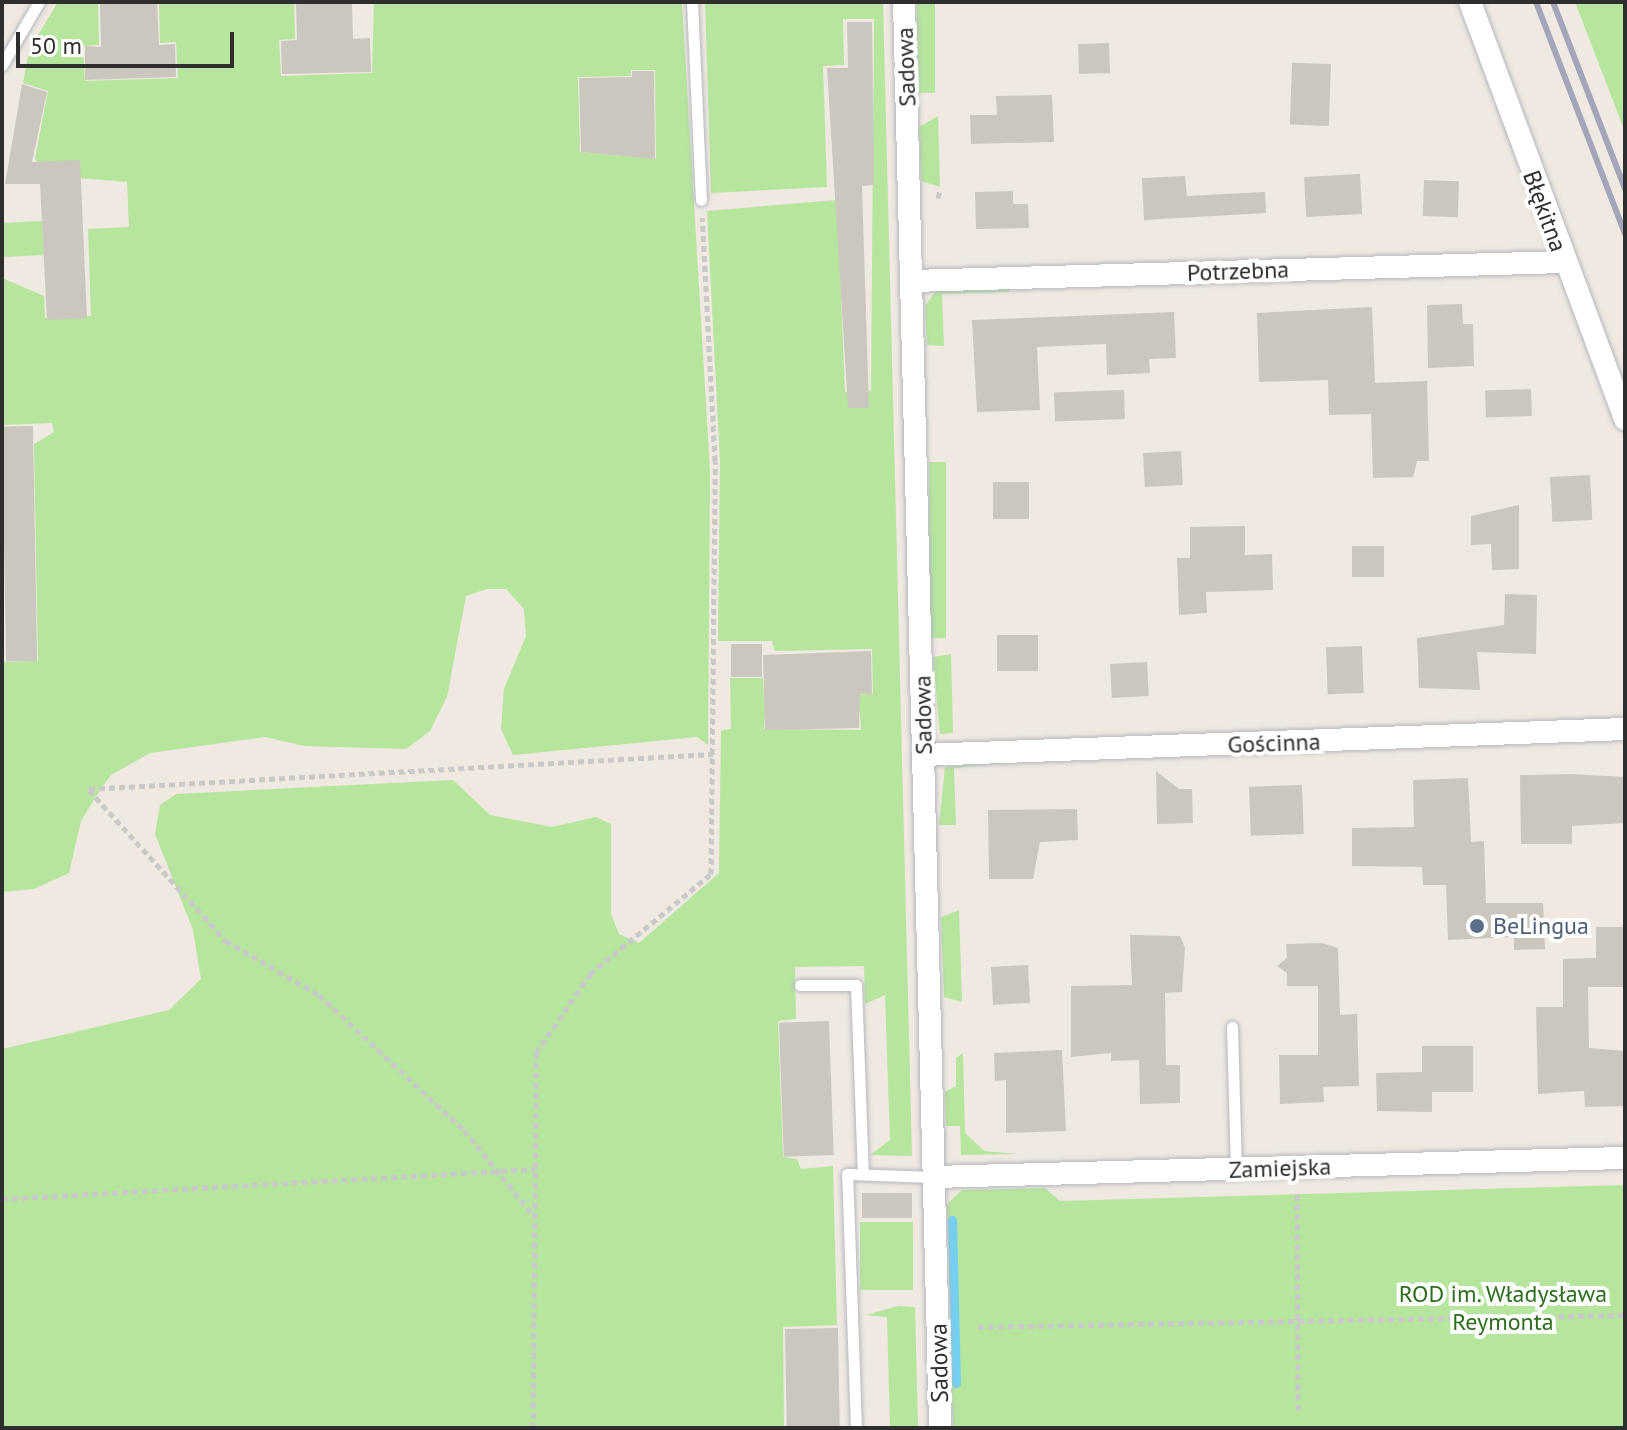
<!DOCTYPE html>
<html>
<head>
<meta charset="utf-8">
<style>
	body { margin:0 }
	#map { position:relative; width:1627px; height:1430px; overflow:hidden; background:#efe9e1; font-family:"PT Sans",sans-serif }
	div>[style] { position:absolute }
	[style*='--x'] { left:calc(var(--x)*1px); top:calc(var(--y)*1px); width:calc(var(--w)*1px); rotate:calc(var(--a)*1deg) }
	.green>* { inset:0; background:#b6e59e; transform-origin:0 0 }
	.stream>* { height:9px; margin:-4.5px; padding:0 4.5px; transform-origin:4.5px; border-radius:4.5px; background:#75cff0 }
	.building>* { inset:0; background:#cbc7bf; transform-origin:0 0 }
	.path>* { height:5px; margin-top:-2.5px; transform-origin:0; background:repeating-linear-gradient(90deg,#c9c9c9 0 6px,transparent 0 10px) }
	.roads { filter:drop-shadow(0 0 2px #b4b7c1) drop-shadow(0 0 2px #b4b7c1) }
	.lane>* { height:11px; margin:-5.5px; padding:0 5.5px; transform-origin:5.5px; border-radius:5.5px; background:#fff }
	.street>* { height:22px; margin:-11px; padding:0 11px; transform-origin:11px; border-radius:11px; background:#fff }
	.rail>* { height:6px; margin:-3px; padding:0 3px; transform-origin:3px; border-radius:3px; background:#a3a6b8 }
	.dots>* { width:22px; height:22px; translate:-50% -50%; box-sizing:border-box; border:4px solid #fff; border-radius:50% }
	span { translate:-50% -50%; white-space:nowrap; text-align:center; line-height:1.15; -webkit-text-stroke:8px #fff; paint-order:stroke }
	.street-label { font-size:24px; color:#2e2e2e }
	.service-label { font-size:24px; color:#4e5e75 }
	.left { translate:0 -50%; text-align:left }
	.park-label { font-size:24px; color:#2c6e1b }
	.frame { position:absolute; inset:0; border:4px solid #2e2e2e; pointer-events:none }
	.scale { position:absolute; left:16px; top:32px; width:218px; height:36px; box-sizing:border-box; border:4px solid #2e2e2e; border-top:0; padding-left:10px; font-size:24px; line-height:28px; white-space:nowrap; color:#2e2e2e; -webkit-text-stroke:6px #fff; paint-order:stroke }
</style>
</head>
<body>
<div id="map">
	<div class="green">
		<div style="clip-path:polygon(evenodd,58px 2px,98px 2px,99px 45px,83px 46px,85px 81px,178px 78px,176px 42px,160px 43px,159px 2px,294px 2px,295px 39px,279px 40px,281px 76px,372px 73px,374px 2px,682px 2px,710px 472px,708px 745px,697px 737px,513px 755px,501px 729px,504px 689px,526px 636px,524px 609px,506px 589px,487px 589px,466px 596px,447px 697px,430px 731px,406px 749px,304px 746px,265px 737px,150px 753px,111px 775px,100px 790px,81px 821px,69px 873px,34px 889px,2px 892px,2px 662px,38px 661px,34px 444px,54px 432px,52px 423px,2px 425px,2px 278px,44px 296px,45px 318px,91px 316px,88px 229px,129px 227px,127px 182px,43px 175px,35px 158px,48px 91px,23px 83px,29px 50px,58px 2px,631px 70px,655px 70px,656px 159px,580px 152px,578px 77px,631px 76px,631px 70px)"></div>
		<div style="clip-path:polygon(evenodd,705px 2px,883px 2px,912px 1156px,870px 1155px,890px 1140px,885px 995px,865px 1004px,864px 966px,795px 967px,796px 1019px,778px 1021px,783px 1157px,797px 1159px,801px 1169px,833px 1166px,837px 1325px,783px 1327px,784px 1428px,2px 1428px,2px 1049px,169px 1010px,201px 979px,193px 930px,155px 834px,160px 805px,176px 794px,453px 780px,490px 815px,552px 827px,596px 817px,611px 824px,611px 914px,619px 934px,639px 943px,719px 873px,721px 730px,731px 729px,730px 678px,763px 678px,764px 698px,873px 694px,872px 649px,775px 651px,772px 641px,718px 641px,720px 461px,707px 211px,837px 200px,845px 392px,871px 391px,874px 19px,843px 19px,844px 65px,823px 66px,827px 187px,711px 193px,705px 2px,860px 712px,861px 730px,764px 729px,765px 714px,860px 712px)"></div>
		<div style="left:917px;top:2px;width:18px;height:91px"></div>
		<div style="clip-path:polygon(1575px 2px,1625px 2px,1625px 132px)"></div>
		<div style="clip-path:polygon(938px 116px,940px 187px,921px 181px,919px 127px)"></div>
		<div style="left:42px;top:221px;width:34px;height:40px;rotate:87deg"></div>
		<div style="clip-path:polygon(1010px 283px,1009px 292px,942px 294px,944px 346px,927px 345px,925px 306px,937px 289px)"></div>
		<div style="left:929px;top:462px;width:17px;height:176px"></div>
		<div style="clip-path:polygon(951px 654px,953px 733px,940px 734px,933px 657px)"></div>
		<div style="clip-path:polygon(1027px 761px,954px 768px,956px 825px,939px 825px,945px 767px)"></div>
		<div style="clip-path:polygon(959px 910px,962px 1002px,944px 997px,941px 917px)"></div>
		<div style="clip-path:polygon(963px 1053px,965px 1133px,984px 1151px,1018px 1154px,961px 1155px,960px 1126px,946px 1126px,945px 1092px,956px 1086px,956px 1058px)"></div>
		<div style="clip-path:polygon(1625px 1185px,1625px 1428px,953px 1428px,947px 1204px,962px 1190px,1045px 1188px,1060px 1201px)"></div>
		<div style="left:860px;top:1222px;width:53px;height:68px"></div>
		<div style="clip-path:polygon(898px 1306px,915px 1307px,918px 1428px,890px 1428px,887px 1317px,866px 1315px)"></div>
	</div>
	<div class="stream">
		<div style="--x:952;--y:1220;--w:163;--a:88.6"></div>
	</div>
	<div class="building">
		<div style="clip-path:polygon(100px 2px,157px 2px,159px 45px,175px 44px,176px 77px,85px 80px,85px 46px,101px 47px)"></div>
		<div style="clip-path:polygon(296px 2px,352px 2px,353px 39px,370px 38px,371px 72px,282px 74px,281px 41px,297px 40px)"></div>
		<div style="clip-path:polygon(847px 22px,872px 22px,874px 185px,862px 186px,869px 408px,848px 408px,827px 68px,848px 68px)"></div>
		<div style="left:1109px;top:43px;width:30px;height:31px;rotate:88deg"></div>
		<div style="left:1331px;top:64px;width:62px;height:39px;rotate:92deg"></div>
		<div style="clip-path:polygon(632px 71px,654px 71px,655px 159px,581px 152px,579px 78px,632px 77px)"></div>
		<div style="clip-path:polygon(22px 84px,47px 92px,32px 162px,80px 160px,87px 318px,47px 320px,40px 184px,5px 184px)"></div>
		<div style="clip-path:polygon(1052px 95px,1054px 142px,971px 144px,970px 115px,997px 115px,996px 96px)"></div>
		<div style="left:1360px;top:174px;width:40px;height:56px;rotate:87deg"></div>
		<div style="clip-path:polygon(1185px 176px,1187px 196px,1265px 192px,1266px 213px,1144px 220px,1142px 178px)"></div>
		<div style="left:1424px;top:180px;width:35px;height:36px;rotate:2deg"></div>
		<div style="clip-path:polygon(1013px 191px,1013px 204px,1028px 204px,1029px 228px,976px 229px,975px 192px)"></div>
		<div style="clip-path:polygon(1462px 304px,1463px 324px,1473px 324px,1474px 366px,1428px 368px,1427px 305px)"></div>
		<div style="clip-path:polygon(1372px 307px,1375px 383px,1427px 381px,1429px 461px,1417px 461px,1413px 477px,1373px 478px,1371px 414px,1329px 415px,1328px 380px,1259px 382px,1257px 313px)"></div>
		<div style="clip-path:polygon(1174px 312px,1176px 358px,1149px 359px,1150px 373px,1107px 375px,1106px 344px,1037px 347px,1040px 410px,977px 412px,972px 320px)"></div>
		<div style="left:1531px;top:389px;width:27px;height:46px;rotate:88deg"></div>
		<div style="left:1124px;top:390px;width:29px;height:70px;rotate:88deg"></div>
		<div style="left:33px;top:426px;width:235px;height:31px;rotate:89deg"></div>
		<div style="left:1181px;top:451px;width:34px;height:38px;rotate:87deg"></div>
		<div style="left:1590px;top:475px;width:45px;height:40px;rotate:87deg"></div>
		<div style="left:993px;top:482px;width:36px;height:37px"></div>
		<div style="clip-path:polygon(1519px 505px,1519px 569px,1492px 570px,1491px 544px,1471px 545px,1471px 516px)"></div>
		<div style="clip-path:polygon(1245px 526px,1245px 555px,1272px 554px,1273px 590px,1206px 592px,1207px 613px,1179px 615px,1177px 558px,1190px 558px,1190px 527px)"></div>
		<div style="left:1352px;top:546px;width:32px;height:31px"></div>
		<div style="clip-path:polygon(1505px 594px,1537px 595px,1536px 654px,1477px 652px,1480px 690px,1419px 688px,1417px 638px,1504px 625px)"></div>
		<div style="left:997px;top:635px;width:41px;height:36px"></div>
		<div style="left:731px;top:644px;width:31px;height:33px"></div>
		<div style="left:1362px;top:646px;width:47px;height:36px;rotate:88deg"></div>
		<div style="clip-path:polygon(871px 651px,872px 694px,860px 694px,859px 728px,765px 730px,763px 655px)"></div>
		<div style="left:1147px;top:662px;width:34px;height:37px;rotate:87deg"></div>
		<div style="clip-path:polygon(1156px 771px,1179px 789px,1192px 789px,1193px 823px,1157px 824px)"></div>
		<div style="clip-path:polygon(1571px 774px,1625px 777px,1625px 823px,1572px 826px,1572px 844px,1521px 844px,1520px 775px)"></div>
		<div style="clip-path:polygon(1468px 778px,1471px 842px,1484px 841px,1486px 903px,1543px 903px,1545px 949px,1514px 950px,1514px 937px,1448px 940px,1446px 885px,1423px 885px,1422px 867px,1352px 866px,1352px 828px,1414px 827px,1413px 780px)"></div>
		<div style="left:1302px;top:785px;width:49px;height:53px;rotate:88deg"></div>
		<div style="clip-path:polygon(1077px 809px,1078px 840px,1040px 842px,1033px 879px,989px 879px,988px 810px)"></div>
		<div style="clip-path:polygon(1596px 927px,1625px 927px,1625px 987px,1588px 987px,1589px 1048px,1625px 1051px,1625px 1106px,1585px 1107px,1584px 1091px,1538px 1094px,1536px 1007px,1563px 1007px,1563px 959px,1596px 958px)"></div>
		<div style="clip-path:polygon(1130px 935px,1180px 936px,1185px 948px,1182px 992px,1165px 993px,1166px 1065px,1180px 1065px,1180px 1103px,1140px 1104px,1139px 1060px,1111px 1061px,1111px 1053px,1071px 1057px,1071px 986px,1132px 985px)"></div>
		<div style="clip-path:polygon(1322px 943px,1338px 948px,1340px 1015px,1357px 1014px,1359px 1086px,1323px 1087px,1324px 1102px,1280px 1104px,1279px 1055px,1318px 1055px,1318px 986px,1287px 986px,1287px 973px,1277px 966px,1287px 958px,1286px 944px)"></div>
		<div style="left:1028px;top:965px;width:38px;height:37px;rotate:87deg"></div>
		<div style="left:829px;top:1021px;width:134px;height:50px;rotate:88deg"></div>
		<div style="clip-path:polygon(1422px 1046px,1473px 1046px,1473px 1092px,1432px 1092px,1432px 1112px,1377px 1111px,1376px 1073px,1422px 1072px)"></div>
		<div style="clip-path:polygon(1062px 1050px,1066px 1131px,1006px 1133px,1006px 1080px,995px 1081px,994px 1053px)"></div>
		<div style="left:862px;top:1193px;width:50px;height:25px"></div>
		<div style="left:838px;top:1328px;width:100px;height:53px;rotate:89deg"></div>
	</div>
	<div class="path">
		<div style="--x:938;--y:198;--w:9;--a:-77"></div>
		<div style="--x:89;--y:789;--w:625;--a:-3.21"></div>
		<div style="--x:89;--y:790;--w:204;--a:47.8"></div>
		<div style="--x:226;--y:941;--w:108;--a:30.1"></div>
		<div style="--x:319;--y:995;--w:198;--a:43"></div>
		<div style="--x:464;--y:1130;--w:108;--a:51"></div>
		<div style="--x:1297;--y:1194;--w:217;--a:89.7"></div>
		<div style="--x:2;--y:1199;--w:534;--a:-3.22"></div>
		<div style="--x:978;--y:1327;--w:647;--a:-1.06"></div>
		<div style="--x:533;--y:1428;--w:375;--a:-89.5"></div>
		<div style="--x:536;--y:1053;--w:96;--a:-55.6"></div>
		<div style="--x:590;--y:974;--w:157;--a:-39.6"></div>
		<div style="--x:711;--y:874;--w:413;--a:-89.4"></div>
		<div style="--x:715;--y:461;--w:244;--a:-93"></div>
	</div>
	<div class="roads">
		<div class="lane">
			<div style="--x:692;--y:2;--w:198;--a:87.4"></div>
			<div style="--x:2;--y:65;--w:73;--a:-59.6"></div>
			<div style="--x:800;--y:985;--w:56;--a:0"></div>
			<div style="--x:856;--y:985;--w:187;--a:87.9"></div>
			<div style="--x:1232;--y:1027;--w:142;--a:88.4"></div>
			<div style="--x:856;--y:1428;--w:254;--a:-92"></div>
			<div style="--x:847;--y:1174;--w:87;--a:2"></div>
		</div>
		<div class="street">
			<div style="--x:904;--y:2;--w:1426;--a:88.55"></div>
			<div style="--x:1470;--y:2;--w:445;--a:69.6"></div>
			<div style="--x:912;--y:281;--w:651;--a:-1.67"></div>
			<div style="--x:923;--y:755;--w:702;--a:-2.12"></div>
			<div style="--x:934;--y:1177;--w:691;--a:-1.58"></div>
		</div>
	</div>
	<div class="rail">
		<div style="--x:1536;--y:2;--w:248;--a:69"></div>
		<div style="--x:1553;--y:2;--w:200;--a:68.9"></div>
	</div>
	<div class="dots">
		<div style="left:1477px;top:926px;background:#5c6f8a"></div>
	</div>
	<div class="street-label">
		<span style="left:906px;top:67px;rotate:-92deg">Sadowa</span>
		<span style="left:1545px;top:211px;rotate:70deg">Błękitna</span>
		<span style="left:1238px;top:271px;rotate:-2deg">Potrzebna</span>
		<span style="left:923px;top:715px;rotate:-91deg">Sadowa</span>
		<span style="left:1274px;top:743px;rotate:-2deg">Gościnna</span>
		<span style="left:1280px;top:1168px;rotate:-2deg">Zamiejska</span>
		<span style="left:939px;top:1363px;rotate:-91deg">Sadowa</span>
	</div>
	<div class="service-label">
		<span class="left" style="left:1493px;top:926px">BeLingua</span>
	</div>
	<div class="park-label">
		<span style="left:1503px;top:1308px">ROD im. Władysława<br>Reymonta</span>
	</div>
	<div class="frame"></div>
	<div class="scale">50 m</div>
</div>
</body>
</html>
